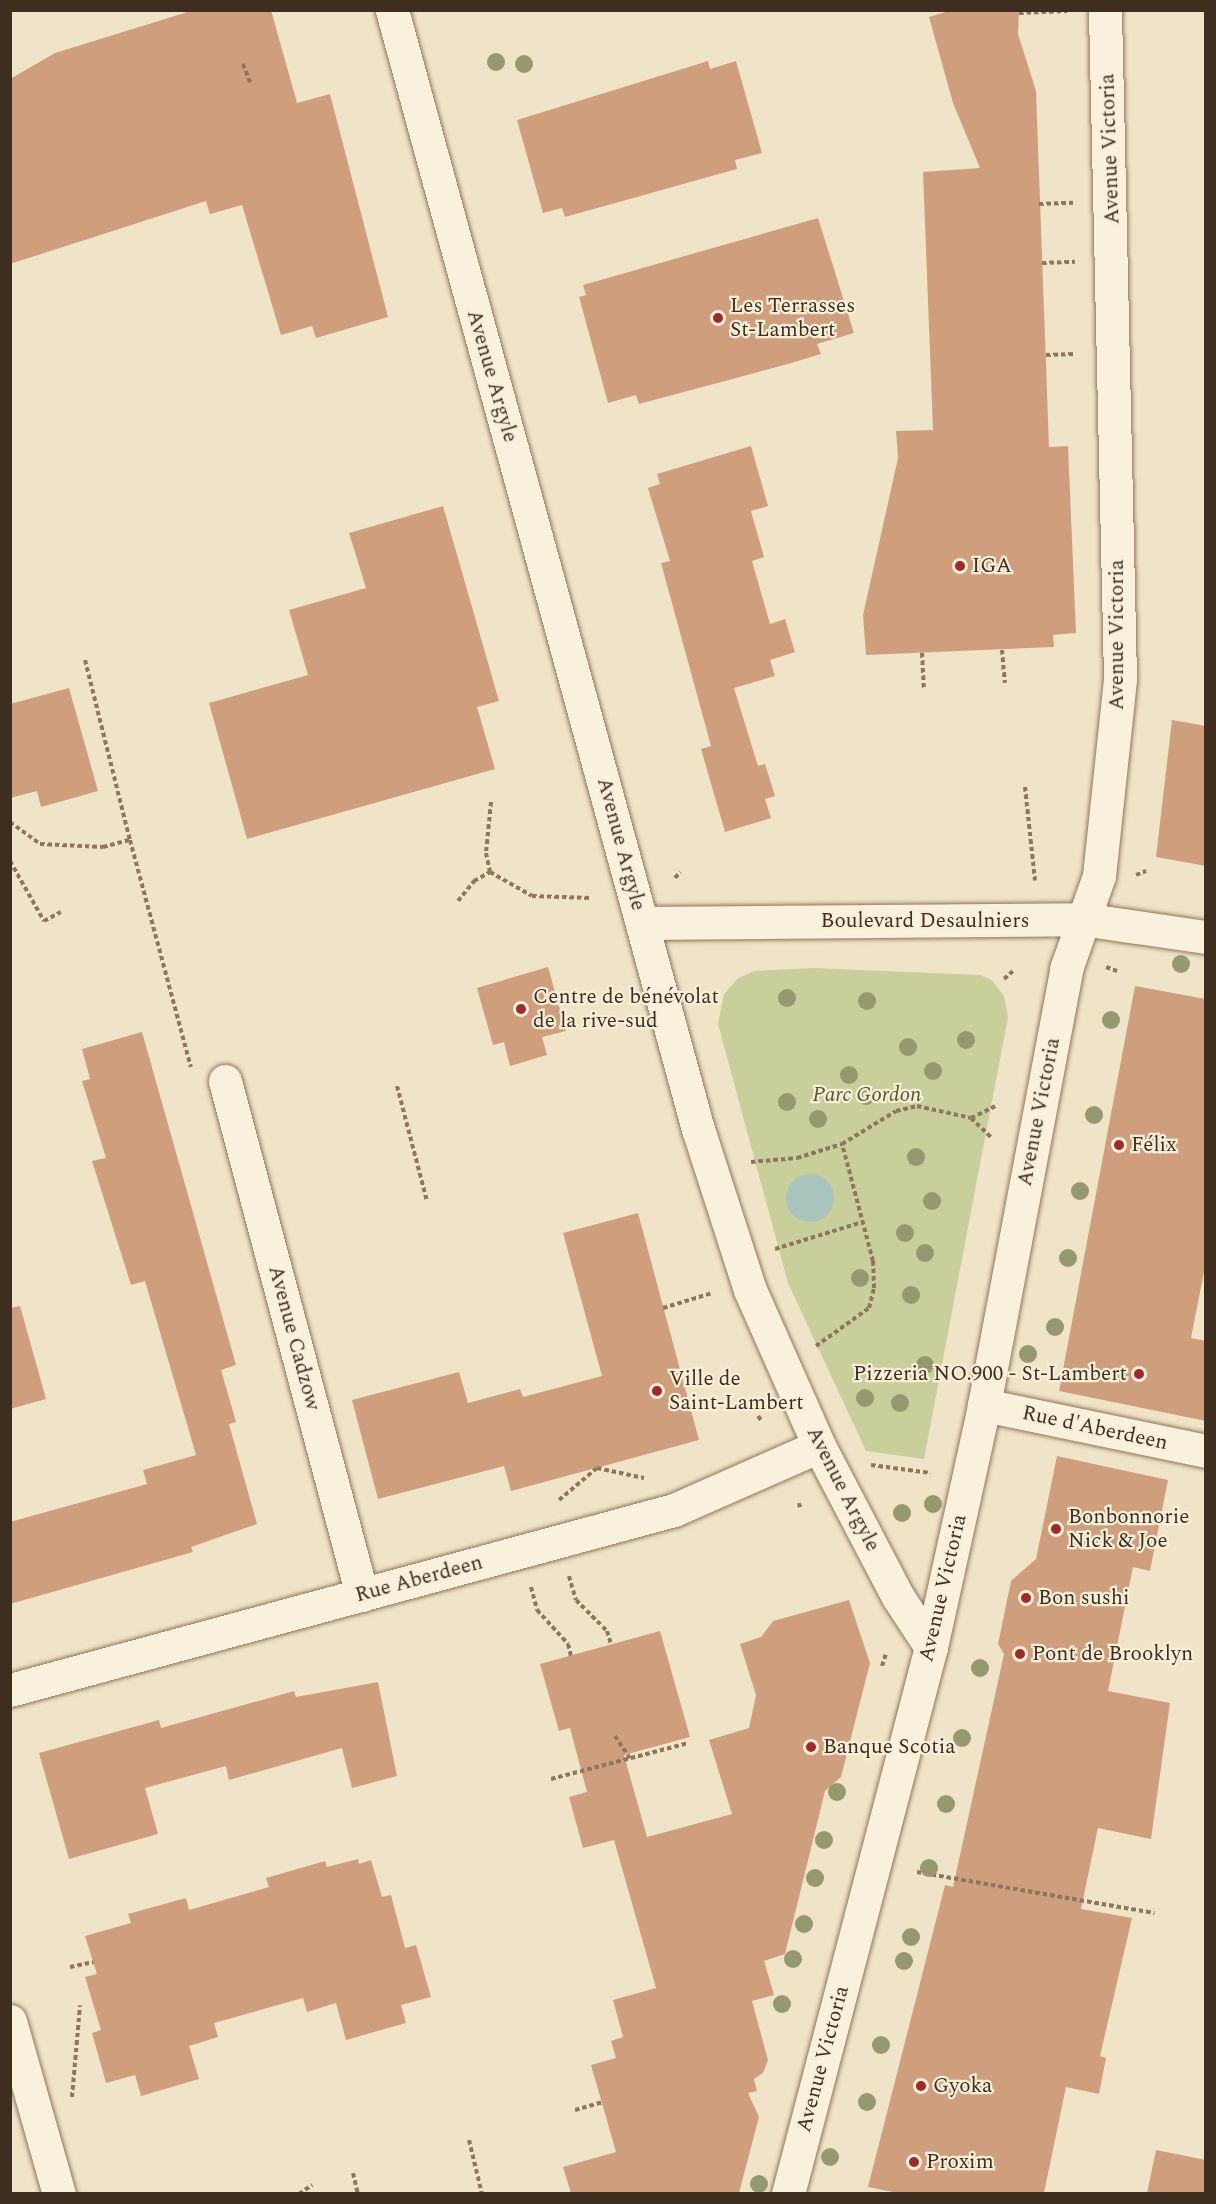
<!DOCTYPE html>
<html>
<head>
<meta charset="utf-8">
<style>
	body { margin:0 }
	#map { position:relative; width:1216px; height:2204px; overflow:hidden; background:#f0e4c8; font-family:Spectral,serif }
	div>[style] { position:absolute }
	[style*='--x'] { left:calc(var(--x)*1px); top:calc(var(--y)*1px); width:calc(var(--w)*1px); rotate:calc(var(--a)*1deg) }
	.green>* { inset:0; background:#c9cf9b }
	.water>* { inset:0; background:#a9c4bc }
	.round { border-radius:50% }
	.building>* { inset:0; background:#cf9f7d }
	.path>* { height:4px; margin-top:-2px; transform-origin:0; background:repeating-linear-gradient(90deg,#8d765c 0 4.5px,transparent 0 7.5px) }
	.roads { filter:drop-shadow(0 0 2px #8d765c) drop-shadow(0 0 2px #8d765c) }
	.minor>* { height:33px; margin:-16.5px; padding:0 16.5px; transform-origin:16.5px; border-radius:16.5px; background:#faf1dc }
	.trees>* { width:18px; height:18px; margin:-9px; border-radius:50%; background:#96986f }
	.dots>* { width:16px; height:16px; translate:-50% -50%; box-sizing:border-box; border:3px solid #f7eed8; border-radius:50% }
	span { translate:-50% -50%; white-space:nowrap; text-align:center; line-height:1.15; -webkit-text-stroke:4.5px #f7eed8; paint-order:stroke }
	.street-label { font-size:21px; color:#3d2e20 }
	.poi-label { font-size:21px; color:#3d2e20 }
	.left { translate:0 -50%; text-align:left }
	.right { translate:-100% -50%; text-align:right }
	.park-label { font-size:21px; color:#4d5a26; font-style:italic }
	.frame { position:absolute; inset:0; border:12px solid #3d2e20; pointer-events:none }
</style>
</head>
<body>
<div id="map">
	<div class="green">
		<div style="clip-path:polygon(813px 968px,980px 975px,992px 980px,1004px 996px,1008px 1017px,924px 1459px,866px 1451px,788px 1283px,718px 1024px,724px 994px,737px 979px,754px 971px)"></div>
	</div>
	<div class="water">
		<div class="round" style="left:786px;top:1174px;width:48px;height:48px"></div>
	</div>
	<div class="building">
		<div style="clip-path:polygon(194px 10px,271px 10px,297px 103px,330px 94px,388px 317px,316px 338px,312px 326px,281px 335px,242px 205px,210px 214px,206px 201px,10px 264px,10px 79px,55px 53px)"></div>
		<div style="clip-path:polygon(952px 10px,1019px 10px,1018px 34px,1036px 91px,1049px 447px,1068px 446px,1076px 633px,1053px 635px,1054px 647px,866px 655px,863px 615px,898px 458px,896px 431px,933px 430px,923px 172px,980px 168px,953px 103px,929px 17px)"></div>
		<div style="clip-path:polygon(708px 61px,710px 69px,736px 61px,762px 153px,735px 160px,737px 169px,565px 217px,562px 208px,543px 213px,517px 120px)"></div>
		<div style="clip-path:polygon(818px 218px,854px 333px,817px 344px,821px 354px,788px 364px,639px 404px,636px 395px,608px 403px,579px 297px,586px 295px,583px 285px)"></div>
		<div style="clip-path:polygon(751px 446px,768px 506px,751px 511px,764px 557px,752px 561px,770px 624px,785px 619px,795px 652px,770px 660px,775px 676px,734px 688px,758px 766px,765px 764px,775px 796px,765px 799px,771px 818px,725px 832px,701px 749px,711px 746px,661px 563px,670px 561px,648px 488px,660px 484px,657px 474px)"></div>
		<div style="clip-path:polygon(443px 506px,499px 701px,477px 707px,495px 769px,247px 839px,209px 703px,308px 675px,289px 610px,366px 588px,349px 533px)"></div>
		<div style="clip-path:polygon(69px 688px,98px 791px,41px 807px,37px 791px,10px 798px,10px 704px)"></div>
		<div style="clip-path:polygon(1172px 720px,1206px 726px,1206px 866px,1156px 857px)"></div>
		<div style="clip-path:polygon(548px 967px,566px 1031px,542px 1037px,547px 1055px,510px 1066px,504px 1042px,493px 1045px,477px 988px)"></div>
		<div style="clip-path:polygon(1135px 986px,1206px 999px,1206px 1262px,1191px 1338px,1206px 1341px,1206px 1421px,1059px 1391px)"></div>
		<div style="clip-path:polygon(142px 1032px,236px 1365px,221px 1370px,236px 1422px,229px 1424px,257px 1524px,191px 1547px,193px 1552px,10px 1604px,10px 1522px,147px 1484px,143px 1470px,196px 1455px,145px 1281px,131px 1285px,92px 1161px,106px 1158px,82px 1081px,90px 1079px,82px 1049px)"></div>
		<div style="clip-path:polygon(638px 1213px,699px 1440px,511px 1491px,504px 1466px,378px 1499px,352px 1400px,459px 1372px,468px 1403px,520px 1389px,523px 1397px,602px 1376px,563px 1233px)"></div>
		<div style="clip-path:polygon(20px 1306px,46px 1399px,10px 1409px,10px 1308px)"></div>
		<div style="clip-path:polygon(1057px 1456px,1168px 1480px,1150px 1571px,1133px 1567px,1108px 1691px,1170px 1703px,1151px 1839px,1098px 1828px,1081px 1909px,1132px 1918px,1100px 2056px,1106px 2058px,1099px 2094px,1066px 2087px,1044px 2193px,898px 2193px,868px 2187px,945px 1885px,953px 1887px,1004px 1654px,998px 1644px,1011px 1581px,1036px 1559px)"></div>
		<div style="clip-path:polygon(849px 1600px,870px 1663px,841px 1777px,825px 1791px,785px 1954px,764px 1961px,774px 1995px,752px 2001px,768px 2060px,763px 2073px,754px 2079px,757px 2091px,748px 2093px,759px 2117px,739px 2193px,571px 2193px,563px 2167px,616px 2152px,591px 2065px,616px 2058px,611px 2041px,623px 2037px,613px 2000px,656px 1988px,614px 1840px,583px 1848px,569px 1797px,587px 1792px,570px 1728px,559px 1731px,540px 1664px,660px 1631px,690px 1737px,624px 1755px,647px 1837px,732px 1814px,709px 1740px,749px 1728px,756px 1695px,740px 1644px,761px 1637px,773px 1621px)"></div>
		<div style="clip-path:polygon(378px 1682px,397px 1776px,352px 1788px,342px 1748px,229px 1780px,226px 1766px,145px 1788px,158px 1834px,69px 1859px,39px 1753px,159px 1720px,161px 1728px,294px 1691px,296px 1697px)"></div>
		<div style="clip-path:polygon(358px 1859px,359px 1864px,371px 1860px,382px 1897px,391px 1895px,405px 1948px,416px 1945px,431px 1997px,401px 2005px,406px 2023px,346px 2040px,336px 2003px,307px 2012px,303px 1998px,214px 2023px,218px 2037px,189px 2046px,199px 2079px,141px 2096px,135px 2075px,106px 2083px,92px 2033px,101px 2030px,85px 1977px,97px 1974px,85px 1936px,131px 1923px,128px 1914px,186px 1898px,189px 1910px,269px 1887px,266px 1878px,325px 1861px,327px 1867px)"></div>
		<div style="clip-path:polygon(1156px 2150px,1206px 2160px,1206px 2193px,1147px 2193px)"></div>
	</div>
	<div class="path">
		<div style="--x:1019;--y:13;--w:48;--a:-2.4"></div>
		<div style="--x:243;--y:64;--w:22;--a:69"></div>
		<div style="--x:1039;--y:204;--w:34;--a:-2"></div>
		<div style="--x:1042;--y:263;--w:33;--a:-2"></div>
		<div style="--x:1046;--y:355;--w:29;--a:-2"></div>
		<div style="--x:1002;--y:650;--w:33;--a:85"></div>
		<div style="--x:922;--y:653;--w:35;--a:87"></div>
		<div style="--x:85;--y:660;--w:186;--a:76"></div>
		<div style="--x:1025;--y:787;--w:94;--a:83.9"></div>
		<div style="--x:491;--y:802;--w:51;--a:95.6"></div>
		<div style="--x:486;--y:853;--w:19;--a:78"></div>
		<div style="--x:490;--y:872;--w:48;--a:29.7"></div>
		<div style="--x:532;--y:896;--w:59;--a:1.9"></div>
		<div style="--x:10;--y:822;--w:37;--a:36"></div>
		<div style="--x:40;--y:844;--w:63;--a:2.7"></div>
		<div style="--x:103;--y:847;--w:28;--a:-15"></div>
		<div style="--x:130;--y:840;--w:235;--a:75"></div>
		<div style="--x:10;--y:861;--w:69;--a:60.5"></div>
		<div style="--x:44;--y:921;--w:19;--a:-28"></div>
		<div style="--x:1136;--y:875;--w:11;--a:-22"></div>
		<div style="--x:675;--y:878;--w:8;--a:-50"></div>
		<div style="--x:458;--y:901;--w:26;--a:-51"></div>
		<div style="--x:474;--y:881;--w:18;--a:-29"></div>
		<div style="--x:1106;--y:967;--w:12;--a:20"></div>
		<div style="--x:1004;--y:979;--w:12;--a:-42"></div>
		<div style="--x:709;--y:998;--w:6;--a:31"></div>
		<div style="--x:397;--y:1086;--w:119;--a:75.4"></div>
		<div style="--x:971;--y:1118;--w:29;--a:44"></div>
		<div style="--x:751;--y:1162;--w:46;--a:-5"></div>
		<div style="--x:797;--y:1158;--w:47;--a:-17.3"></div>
		<div style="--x:842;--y:1144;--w:63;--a:-31.4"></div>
		<div style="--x:896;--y:1111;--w:22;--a:-13"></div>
		<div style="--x:917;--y:1106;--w:55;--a:12.5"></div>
		<div style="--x:971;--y:1118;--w:30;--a:-26"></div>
		<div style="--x:775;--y:1249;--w:92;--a:-17.1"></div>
		<div style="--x:663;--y:1308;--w:51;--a:-17"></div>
		<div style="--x:816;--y:1346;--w:65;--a:-35.6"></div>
		<div style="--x:869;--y:1308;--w:21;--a:-76"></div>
		<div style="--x:874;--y:1288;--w:27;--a:-92"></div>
		<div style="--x:873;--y:1261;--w:121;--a:-104.8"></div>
		<div style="--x:758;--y:1416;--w:5;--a:53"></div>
		<div style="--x:871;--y:1465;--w:60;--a:7.7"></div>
		<div style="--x:559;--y:1500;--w:50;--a:-40.1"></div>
		<div style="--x:597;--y:1468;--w:48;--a:12"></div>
		<div style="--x:799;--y:1503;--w:5;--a:79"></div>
		<div style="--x:569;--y:1576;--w:25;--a:74"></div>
		<div style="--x:576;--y:1600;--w:44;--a:45"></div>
		<div style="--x:607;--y:1631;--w:14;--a:73"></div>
		<div style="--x:531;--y:1587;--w:24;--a:75"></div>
		<div style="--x:537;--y:1610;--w:46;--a:47.6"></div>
		<div style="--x:568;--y:1644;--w:12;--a:76"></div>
		<div style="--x:882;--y:1666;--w:13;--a:-72"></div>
		<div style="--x:615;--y:1736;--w:27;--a:56"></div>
		<div style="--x:551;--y:1779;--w:142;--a:-14.7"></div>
		<div style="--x:917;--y:1872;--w:241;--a:9.8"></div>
		<div style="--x:70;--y:1967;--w:24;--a:-12"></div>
		<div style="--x:72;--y:2097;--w:92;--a:-85"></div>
		<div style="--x:575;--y:2110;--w:29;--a:-16"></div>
		<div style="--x:469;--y:2140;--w:56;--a:76.5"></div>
		<div style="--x:353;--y:2173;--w:22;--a:77"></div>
		<div style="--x:745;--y:2193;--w:1;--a:90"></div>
		<div style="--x:299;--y:2194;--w:16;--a:-35"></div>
	</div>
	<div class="roads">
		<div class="minor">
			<div style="--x:392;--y:10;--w:1160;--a:74.71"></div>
			<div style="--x:698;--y:1129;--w:169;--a:72.1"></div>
			<div style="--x:750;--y:1290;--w:171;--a:66.1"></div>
			<div style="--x:819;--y:1446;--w:170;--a:62.4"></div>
			<div style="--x:898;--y:1597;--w:60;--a:56.6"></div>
			<div style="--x:642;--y:923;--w:440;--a:-0.5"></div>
			<div style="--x:1082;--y:919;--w:125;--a:8.3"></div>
			<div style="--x:225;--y:1081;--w:532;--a:75.08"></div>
			<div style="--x:984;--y:1405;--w:227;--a:11.7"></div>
			<div style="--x:10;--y:1690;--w:688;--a:-15.17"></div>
			<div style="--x:674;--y:1510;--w:158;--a:-23.8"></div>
			<div style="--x:10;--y:2021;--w:180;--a:74.2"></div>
			<div style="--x:788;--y:2194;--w:565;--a:-75.35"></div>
			<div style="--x:931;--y:1647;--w:248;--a:-77.6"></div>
			<div style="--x:984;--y:1405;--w:444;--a:-79.3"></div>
			<div style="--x:1066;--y:969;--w:99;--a:-70.5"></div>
			<div style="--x:1099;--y:876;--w:199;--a:-83.9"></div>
			<div style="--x:1120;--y:678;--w:668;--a:-91.29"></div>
		</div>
	</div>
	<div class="trees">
		<div style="left:496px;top:62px"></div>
		<div style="left:524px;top:64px"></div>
		<div style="left:1181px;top:964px"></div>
		<div style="left:787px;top:998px"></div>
		<div style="left:867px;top:1001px"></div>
		<div style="left:1111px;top:1020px"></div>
		<div style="left:966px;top:1040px"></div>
		<div style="left:908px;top:1047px"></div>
		<div style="left:933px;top:1071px"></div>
		<div style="left:849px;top:1075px"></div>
		<div style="left:866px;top:1096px"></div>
		<div style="left:787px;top:1102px"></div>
		<div style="left:1094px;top:1115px"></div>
		<div style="left:818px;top:1119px"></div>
		<div style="left:916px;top:1157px"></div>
		<div style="left:1080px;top:1191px"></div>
		<div style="left:932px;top:1201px"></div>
		<div style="left:905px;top:1233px"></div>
		<div style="left:925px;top:1253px"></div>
		<div style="left:1068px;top:1258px"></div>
		<div style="left:860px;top:1278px"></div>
		<div style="left:911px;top:1295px"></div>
		<div style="left:1055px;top:1327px"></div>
		<div style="left:1028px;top:1354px"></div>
		<div style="left:925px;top:1365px"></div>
		<div style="left:865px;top:1398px"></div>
		<div style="left:900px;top:1403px"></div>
		<div style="left:933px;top:1504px"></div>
		<div style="left:902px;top:1513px"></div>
		<div style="left:980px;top:1668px"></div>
		<div style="left:962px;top:1738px"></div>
		<div style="left:837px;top:1792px"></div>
		<div style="left:946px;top:1804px"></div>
		<div style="left:824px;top:1840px"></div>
		<div style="left:929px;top:1868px"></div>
		<div style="left:815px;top:1878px"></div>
		<div style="left:804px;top:1924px"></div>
		<div style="left:911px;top:1937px"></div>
		<div style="left:793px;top:1959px"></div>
		<div style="left:904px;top:1961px"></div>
		<div style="left:782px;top:2004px"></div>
		<div style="left:881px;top:2045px"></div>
		<div style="left:867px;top:2102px"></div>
		<div style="left:830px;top:2157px"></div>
		<div style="left:759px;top:2184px"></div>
	</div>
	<div class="dots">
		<div style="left:718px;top:318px;background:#9e2a2b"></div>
		<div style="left:960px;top:566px;background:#9e2a2b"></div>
		<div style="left:521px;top:1009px;background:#9e2a2b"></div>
		<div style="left:1119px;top:1145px;background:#9e2a2b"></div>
		<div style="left:1139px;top:1374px;background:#9e2a2b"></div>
		<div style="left:657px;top:1391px;background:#9e2a2b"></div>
		<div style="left:1056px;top:1529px;background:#9e2a2b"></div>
		<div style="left:1026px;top:1598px;background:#9e2a2b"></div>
		<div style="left:1020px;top:1654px;background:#9e2a2b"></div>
		<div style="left:811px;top:1747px;background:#9e2a2b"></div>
		<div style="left:921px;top:2086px;background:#9e2a2b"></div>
		<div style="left:914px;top:2162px;background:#9e2a2b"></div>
	</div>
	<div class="street-label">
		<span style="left:1110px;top:149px;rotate:-92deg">Avenue Victoria</span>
		<span style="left:492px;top:376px;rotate:74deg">Avenue Argyle</span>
		<span style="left:1117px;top:635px;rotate:-90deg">Avenue Victoria</span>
		<span style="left:621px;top:844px;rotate:75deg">Avenue Argyle</span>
		<span style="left:925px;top:921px">Boulevard Desaulniers</span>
		<span style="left:1039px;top:1112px;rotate:-79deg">Avenue Victoria</span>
		<span style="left:294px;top:1338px;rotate:75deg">Avenue Cadzow</span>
		<span style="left:1095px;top:1428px;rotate:12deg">Rue d'Aberdeen</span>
		<span style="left:843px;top:1489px;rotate:63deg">Avenue Argyle</span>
		<span style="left:419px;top:1579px;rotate:-15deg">Rue Aberdeen</span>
		<span style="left:943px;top:1588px;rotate:-77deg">Avenue Victoria</span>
		<span style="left:823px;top:2059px;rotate:-75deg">Avenue Victoria</span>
	</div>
	<div class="poi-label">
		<span class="left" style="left:730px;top:318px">Les Terrasses<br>St-Lambert</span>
		<span class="left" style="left:972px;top:566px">IGA</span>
		<span class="left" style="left:533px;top:1009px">Centre de bénévolat<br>de la rive-sud</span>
		<span class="left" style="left:1131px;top:1145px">Félix</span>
		<span class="right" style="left:1127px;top:1374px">Pizzeria NO.900 - St-Lambert</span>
		<span class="left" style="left:669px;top:1391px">Ville de<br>Saint-Lambert</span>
		<span class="left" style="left:1068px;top:1529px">Bonbonnorie<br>Nick &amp; Joe</span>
		<span class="left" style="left:1038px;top:1598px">Bon sushi</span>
		<span class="left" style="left:1032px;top:1654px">Pont de Brooklyn</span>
		<span class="left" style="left:823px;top:1747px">Banque Scotia</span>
		<span class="left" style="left:933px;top:2086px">Gyoka</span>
		<span class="left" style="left:926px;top:2162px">Proxim</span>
	</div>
	<div class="park-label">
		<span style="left:867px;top:1095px">Parc Gordon</span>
	</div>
	<div class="frame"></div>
</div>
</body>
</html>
